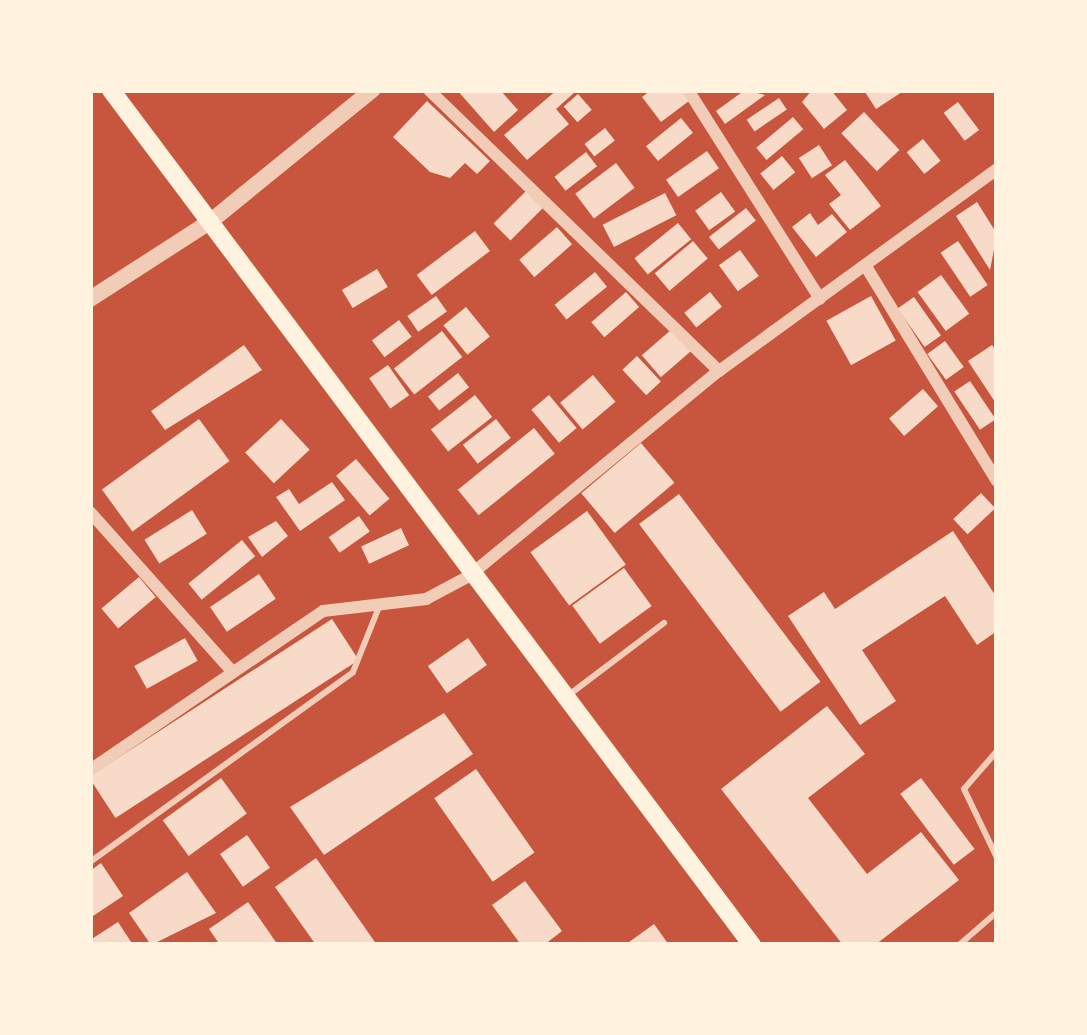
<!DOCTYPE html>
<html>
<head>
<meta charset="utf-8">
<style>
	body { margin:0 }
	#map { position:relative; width:1087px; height:1035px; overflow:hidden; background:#c8553d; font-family:"Asap Condensed",sans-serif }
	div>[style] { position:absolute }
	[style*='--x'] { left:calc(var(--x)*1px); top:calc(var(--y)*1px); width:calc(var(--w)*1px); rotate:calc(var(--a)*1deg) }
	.building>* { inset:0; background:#f7dbc8; transform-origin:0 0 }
	.service>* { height:6px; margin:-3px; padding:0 3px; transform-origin:3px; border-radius:3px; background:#f1ccb7 }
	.minor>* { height:12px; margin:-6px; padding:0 6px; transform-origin:6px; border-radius:6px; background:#f1ccb7 }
	.tertiary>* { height:16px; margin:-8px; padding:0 8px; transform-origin:8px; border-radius:8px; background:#f1ccb7 }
	.secondary>* { height:18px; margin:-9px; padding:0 9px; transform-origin:9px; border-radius:9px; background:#fff3e0 }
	span { translate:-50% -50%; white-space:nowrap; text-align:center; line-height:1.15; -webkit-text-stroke:9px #fff3e0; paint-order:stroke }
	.frame { position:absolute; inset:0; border:93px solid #fff3e0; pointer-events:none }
</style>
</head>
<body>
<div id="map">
	<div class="building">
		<div style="clip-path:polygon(457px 90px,500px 90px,518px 110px,494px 132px)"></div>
		<div style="clip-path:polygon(557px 90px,575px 92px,556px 109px,569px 124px,527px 160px,504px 135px)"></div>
		<div style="clip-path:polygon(651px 90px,682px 90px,689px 101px,661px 122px,642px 97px)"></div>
		<div style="clip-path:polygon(745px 90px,765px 95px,725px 124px,716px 111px)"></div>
		<div style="clip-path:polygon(812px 90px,831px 90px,847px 110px,824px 129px,802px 102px)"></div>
		<div style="clip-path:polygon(905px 90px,876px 109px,865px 92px,868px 90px)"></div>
		<div style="left:578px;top:94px;width:21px;height:19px;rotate:49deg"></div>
		<div style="left:779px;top:98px;width:14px;height:39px;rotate:56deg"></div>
		<div style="clip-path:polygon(427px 101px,490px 161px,477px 174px,465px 163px,450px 178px,430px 172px,393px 137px)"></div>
		<div style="left:958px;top:102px;width:35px;height:18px;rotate:53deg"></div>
		<div style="left:864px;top:112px;width:52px;height:31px;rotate:47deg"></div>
		<div style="left:793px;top:117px;width:16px;height:48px;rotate:50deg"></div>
		<div style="left:681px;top:118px;width:19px;height:45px;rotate:51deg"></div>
		<div style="left:605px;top:128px;width:16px;height:26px;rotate:52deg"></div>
		<div style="left:923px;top:139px;width:28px;height:21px;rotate:51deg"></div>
		<div style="left:819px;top:145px;width:24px;height:24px;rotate:57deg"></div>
		<div style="left:707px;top:151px;width:21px;height:50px;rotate:55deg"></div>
		<div style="left:586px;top:152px;width:18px;height:40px;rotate:52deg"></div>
		<div style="left:782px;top:156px;width:21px;height:28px;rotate:51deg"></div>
		<div style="clip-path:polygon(845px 160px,881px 206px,850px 230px,829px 204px,841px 195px,825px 175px)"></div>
		<div style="left:616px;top:163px;width:31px;height:51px;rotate:53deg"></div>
		<div style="left:526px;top:191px;width:24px;height:46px;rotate:45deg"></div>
		<div style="left:721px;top:192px;width:24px;height:32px;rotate:54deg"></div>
		<div style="left:665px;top:193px;width:25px;height:70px;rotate:63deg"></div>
		<div style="clip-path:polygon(977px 202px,997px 234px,990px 270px,956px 216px)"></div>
		<div style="left:746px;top:208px;width:16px;height:47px;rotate:52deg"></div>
		<div style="clip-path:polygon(810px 213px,818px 225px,832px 214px,847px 232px,816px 257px,792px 227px)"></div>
		<div style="left:678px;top:223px;width:21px;height:56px;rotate:51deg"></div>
		<div style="left:557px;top:227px;width:23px;height:50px;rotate:49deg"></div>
		<div style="left:475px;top:231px;width:25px;height:73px;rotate:53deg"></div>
		<div style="left:693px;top:241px;width:23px;height:50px;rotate:50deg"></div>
		<div style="left:958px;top:241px;width:53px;height:21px;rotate:56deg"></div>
		<div style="left:740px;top:250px;width:32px;height:26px;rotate:54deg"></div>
		<div style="left:377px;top:269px;width:21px;height:41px;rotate:59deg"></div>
		<div style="left:595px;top:272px;width:19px;height:52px;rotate:51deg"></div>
		<div style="left:941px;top:275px;width:48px;height:29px;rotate:54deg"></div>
		<div style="left:626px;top:292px;width:20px;height:46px;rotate:49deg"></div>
		<div style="left:710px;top:292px;width:19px;height:33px;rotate:51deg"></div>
		<div style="left:436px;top:296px;width:19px;height:35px;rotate:55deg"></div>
		<div style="left:871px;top:296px;width:51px;height:51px;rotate:61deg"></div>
		<div style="left:914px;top:297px;width:47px;height:20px;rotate:55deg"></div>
		<div style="left:466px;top:307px;width:38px;height:29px;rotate:51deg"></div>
		<div style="left:399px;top:320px;width:21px;height:34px;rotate:53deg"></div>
		<div style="left:672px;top:329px;width:29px;height:40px;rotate:49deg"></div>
		<div style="left:442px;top:331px;width:33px;height:61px;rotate:52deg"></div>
		<div style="left:945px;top:341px;width:32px;height:22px;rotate:54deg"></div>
		<div style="clip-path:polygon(244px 345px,262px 370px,165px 430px,151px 411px)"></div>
		<div style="clip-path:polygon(992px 345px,997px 352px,997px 405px,968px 361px)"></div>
		<div style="left:637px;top:356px;width:35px;height:20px;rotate:47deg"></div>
		<div style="left:388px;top:365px;width:37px;height:23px;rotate:55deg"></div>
		<div style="left:458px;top:373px;width:18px;height:38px;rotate:52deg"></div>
		<div style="left:593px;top:375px;width:35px;height:43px;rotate:50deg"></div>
		<div style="left:970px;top:381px;width:46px;height:19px;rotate:56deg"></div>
		<div style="left:923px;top:389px;width:23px;height:45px;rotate:49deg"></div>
		<div style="left:475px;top:395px;width:28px;height:56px;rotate:52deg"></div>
		<div style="left:549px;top:395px;width:43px;height:23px;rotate:50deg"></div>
		<div style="left:199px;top:419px;width:52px;height:120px;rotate:54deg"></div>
		<div style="left:281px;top:419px;width:42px;height:49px;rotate:47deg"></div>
		<div style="left:496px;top:419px;width:24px;height:42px;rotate:52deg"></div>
		<div style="left:534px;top:428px;width:33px;height:98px;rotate:51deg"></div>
		<div style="left:641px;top:443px;width:52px;height:78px;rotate:50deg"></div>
		<div style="left:356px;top:459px;width:52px;height:26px;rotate:50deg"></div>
		<div style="clip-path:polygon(332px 482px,345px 500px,300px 531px,276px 497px,289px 489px,299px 504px)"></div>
		<div style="left:981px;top:493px;width:21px;height:38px;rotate:47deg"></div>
		<div style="left:679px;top:494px;width:235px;height:50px;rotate:53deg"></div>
		<div style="left:192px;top:510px;width:28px;height:56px;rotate:58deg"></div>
		<div style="left:587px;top:511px;width:66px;height:70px;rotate:54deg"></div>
		<div style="left:359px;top:516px;width:19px;height:37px;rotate:55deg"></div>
		<div style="clip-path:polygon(276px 521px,288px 536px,262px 557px,248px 537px)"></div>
		<div style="left:401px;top:528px;width:19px;height:44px;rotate:65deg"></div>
		<div style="clip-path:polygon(953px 531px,997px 598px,997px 631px,977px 645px,945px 596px,862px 650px,896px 701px,860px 725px,788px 616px,824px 592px,835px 609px)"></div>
		<div style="left:242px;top:540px;width:21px;height:69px;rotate:51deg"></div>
		<div style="left:624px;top:568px;width:47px;height:64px;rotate:54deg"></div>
		<div style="left:259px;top:574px;width:30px;height:59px;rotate:56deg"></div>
		<div style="left:139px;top:577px;width:26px;height:49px;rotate:50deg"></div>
		<div style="left:332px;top:619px;width:49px;height:290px;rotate:57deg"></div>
		<div style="left:185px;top:638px;width:26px;height:58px;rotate:61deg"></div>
		<div style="left:468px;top:638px;width:33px;height:49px;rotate:55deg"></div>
		<div style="clip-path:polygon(827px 706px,865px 754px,808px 798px,867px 874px,921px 832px,959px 880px,875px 945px,843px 945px,721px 789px)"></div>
		<div style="clip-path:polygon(444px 713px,473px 754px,324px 855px,290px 807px)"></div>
		<div style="left:476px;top:769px;width:102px;height:51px;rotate:55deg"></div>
		<div style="left:221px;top:778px;width:44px;height:72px;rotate:54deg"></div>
		<div style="left:921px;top:778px;width:89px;height:26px;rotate:53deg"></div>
		<div style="left:247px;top:835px;width:40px;height:33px;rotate:55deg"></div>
		<div style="clip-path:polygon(316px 858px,377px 945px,316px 945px,275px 887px)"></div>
		<div style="clip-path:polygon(101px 863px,123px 896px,90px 918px,90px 871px)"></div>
		<div style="clip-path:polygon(187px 872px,216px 913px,151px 945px,129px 913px)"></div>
		<div style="clip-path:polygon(525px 881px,562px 931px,544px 945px,521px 945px,492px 905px)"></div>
		<div style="clip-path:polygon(248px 902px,278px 945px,220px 945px,209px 929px)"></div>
		<div style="clip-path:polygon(118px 922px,133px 945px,90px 945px,90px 940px)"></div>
		<div style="clip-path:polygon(654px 924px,669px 945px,625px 945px)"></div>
	</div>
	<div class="service">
		<div style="--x:570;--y:694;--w:118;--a:-37.1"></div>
		<div style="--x:997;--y:751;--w:50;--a:131"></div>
		<div style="--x:964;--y:789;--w:76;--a:64.4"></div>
		<div style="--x:90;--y:862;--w:324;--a:-35.8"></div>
		<div style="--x:353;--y:672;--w:70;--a:-68.2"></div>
		<div style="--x:959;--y:945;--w:50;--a:-41"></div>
	</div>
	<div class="minor">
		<div style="--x:429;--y:90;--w:404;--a:44.1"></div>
		<div style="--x:688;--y:90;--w:247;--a:57.7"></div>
		<div style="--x:865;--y:265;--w:253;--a:58.6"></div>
		<div style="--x:90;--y:512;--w:210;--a:48.3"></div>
		<div style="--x:90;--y:770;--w:282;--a:-34.3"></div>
		<div style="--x:323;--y:611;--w:104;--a:-6.6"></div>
		<div style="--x:426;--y:599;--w:49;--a:-28.1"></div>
		<div style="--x:469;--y:576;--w:323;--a:-39.4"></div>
		<div style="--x:719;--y:371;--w:344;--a:-36"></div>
	</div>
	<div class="tertiary">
		<div style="--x:90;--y:299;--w:144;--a:-32.8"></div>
		<div style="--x:211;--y:221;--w:208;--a:-39.1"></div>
	</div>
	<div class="secondary">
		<div style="--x:111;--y:90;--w:1069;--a:53.14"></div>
	</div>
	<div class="frame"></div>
</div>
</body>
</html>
